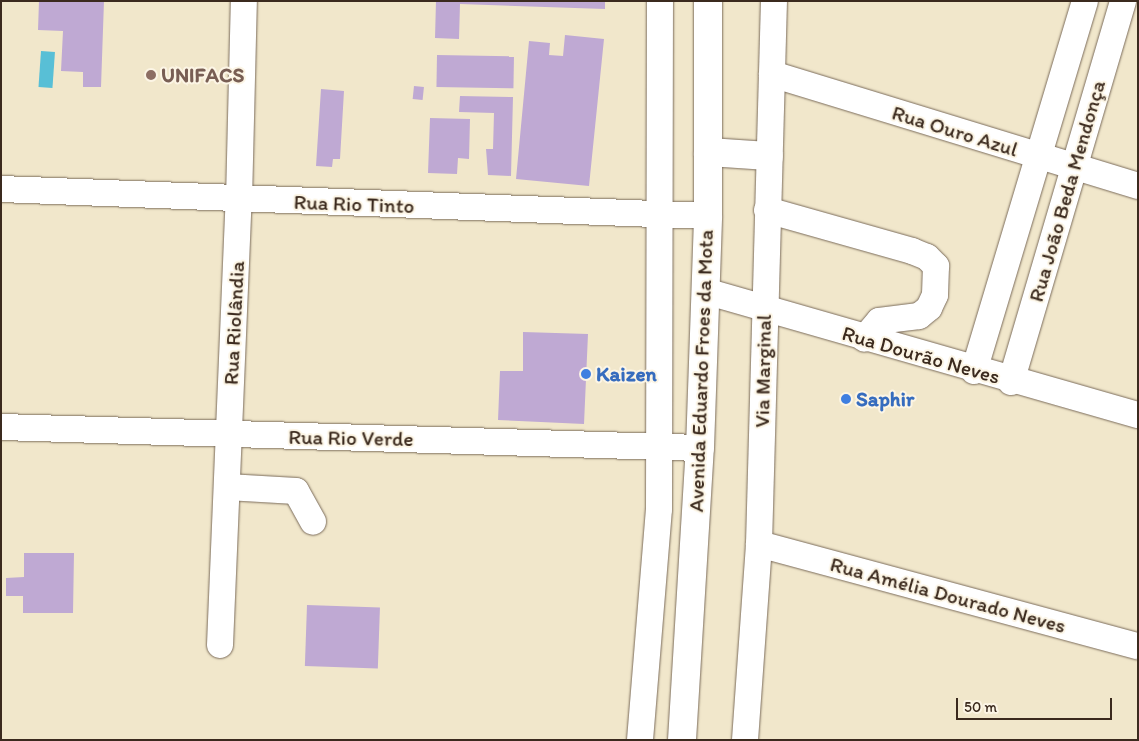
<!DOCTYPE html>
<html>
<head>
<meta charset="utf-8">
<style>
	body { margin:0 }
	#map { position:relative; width:1139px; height:741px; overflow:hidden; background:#f1e7cb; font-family:Itim,sans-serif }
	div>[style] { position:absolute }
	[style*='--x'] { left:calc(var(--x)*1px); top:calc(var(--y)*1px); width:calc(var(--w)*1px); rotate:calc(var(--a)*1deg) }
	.water>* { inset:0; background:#58bfd6; transform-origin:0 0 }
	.building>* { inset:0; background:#bfa9d3; transform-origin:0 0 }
	.roads { filter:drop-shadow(0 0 1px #7b6c5b) drop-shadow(0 0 1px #7b6c5b) }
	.minor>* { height:26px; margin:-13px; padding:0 13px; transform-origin:13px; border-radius:13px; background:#fff }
	.highway>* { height:28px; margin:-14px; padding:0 14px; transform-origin:14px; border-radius:14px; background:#fff }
	.dots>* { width:14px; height:14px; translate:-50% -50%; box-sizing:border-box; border:2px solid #fcf5e5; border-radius:50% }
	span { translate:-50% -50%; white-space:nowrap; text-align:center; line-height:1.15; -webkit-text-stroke:4px #fcf5e5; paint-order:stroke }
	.education-label { font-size:21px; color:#785e54; font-weight:700 }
	.left { translate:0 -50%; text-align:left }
	.street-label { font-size:21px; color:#3b2a1e }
	.shop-label { font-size:21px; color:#366cbe; font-weight:700 }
	.frame { position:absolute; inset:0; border:2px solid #3b2a1e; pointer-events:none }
	.scale { position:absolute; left:956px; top:698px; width:156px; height:22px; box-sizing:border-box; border:2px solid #3b2a1e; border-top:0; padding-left:6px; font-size:15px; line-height:18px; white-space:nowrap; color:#3b2a1e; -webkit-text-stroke:4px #fcf5e5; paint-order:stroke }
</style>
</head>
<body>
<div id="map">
	<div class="water">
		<div style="left:41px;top:51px;width:14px;height:36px;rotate:4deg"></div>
	</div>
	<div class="building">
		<div style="clip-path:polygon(39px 1px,104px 1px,101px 87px,83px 87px,83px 72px,61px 71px,63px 31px,38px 30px)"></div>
		<div style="clip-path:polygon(436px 1px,605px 1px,605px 9px,460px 4px,459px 39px,435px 38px)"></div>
		<div style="clip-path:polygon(565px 35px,604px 39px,589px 186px,516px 179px,529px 41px,550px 43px,549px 55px,563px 56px)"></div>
		<div style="left:437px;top:55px;width:77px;height:32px;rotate:1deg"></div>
		<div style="left:414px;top:86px;width:10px;height:13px;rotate:6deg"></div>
		<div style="clip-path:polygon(321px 89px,344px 91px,340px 159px,333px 159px,332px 167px,316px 166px)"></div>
		<div style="clip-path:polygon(460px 96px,513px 97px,511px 176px,488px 175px,486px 149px,493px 149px,494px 113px,459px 112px)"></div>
		<div style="clip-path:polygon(430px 118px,470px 119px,469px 159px,458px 158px,457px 174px,428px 173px)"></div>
		<div style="clip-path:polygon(523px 332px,588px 334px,584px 424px,498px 420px,500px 371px,523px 371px)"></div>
		<div style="clip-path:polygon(24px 553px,74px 553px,73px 613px,23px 613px,23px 596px,6px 596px,6px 578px,24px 577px)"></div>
		<div style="left:307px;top:605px;width:73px;height:61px;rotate:2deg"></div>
	</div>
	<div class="roads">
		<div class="minor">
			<div style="--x:772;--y:74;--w:383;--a:17"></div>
			<div style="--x:1;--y:189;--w:708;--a:2.19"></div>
			<div style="--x:767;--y:210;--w:151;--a:15.8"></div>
			<div style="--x:912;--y:251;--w:16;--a:22"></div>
			<div style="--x:927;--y:257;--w:13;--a:45"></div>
			<div style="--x:936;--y:266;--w:29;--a:92"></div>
			<div style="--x:935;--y:295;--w:14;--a:115"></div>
			<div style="--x:929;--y:308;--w:13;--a:141"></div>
			<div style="--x:919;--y:316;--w:40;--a:172.9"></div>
			<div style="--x:879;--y:321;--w:23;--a:130"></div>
			<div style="--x:705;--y:291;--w:450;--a:16"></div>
			<div style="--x:974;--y:371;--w:386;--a:-73.3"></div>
			<div style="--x:1011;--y:382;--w:397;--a:-73.6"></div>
			<div style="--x:1;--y:427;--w:699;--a:1.72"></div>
			<div style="--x:227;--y:487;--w:69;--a:3.3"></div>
			<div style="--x:296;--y:491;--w:35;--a:61"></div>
			<div style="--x:759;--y:544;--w:392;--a:15.1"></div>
			<div style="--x:220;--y:645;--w:445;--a:-87.6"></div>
			<div style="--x:239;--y:200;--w:199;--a:-88.6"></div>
			<div style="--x:640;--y:740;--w:232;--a:-85.3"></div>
			<div style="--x:659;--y:509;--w:508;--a:-89.89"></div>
			<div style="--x:745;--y:740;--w:196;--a:-85.9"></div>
			<div style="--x:759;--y:544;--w:543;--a:-88.42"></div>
		</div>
		<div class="highway">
			<div style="--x:708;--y:152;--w:61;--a:3.8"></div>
			<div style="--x:682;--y:740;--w:293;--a:-86.5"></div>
			<div style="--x:700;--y:448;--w:232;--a:-88"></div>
			<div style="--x:708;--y:216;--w:215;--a:-90"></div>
		</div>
	</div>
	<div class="dots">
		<div style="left:151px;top:75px;background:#8d6e63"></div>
		<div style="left:586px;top:374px;background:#3f7fe0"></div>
		<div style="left:846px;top:399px;background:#3f7fe0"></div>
	</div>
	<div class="education-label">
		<span class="left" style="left:161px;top:75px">UNIFACS</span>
	</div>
	<div class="street-label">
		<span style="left:955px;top:131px;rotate:17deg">Rua Ouro Azul</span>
		<span style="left:1067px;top:191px;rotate:-74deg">Rua João Beda Mendonça</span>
		<span style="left:354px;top:204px;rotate:2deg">Rua Rio Tinto</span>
		<span style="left:234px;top:323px;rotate:-87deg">Rua Riolândia</span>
		<span style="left:921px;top:355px;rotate:16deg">Rua Dourão Neves</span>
		<span style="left:701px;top:371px;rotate:-88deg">Avenida Eduardo Froes da Mota</span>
		<span style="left:763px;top:371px;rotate:-89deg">Via Marginal</span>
		<span style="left:351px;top:438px;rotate:1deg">Rua Rio Verde</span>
		<span style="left:948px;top:595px;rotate:15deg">Rua Amélia Dourado Neves</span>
	</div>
	<div class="shop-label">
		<span class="left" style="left:596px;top:374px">Kaizen</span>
		<span class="left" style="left:856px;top:399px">Saphir</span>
	</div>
	<div class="frame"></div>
	<div class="scale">50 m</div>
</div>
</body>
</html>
